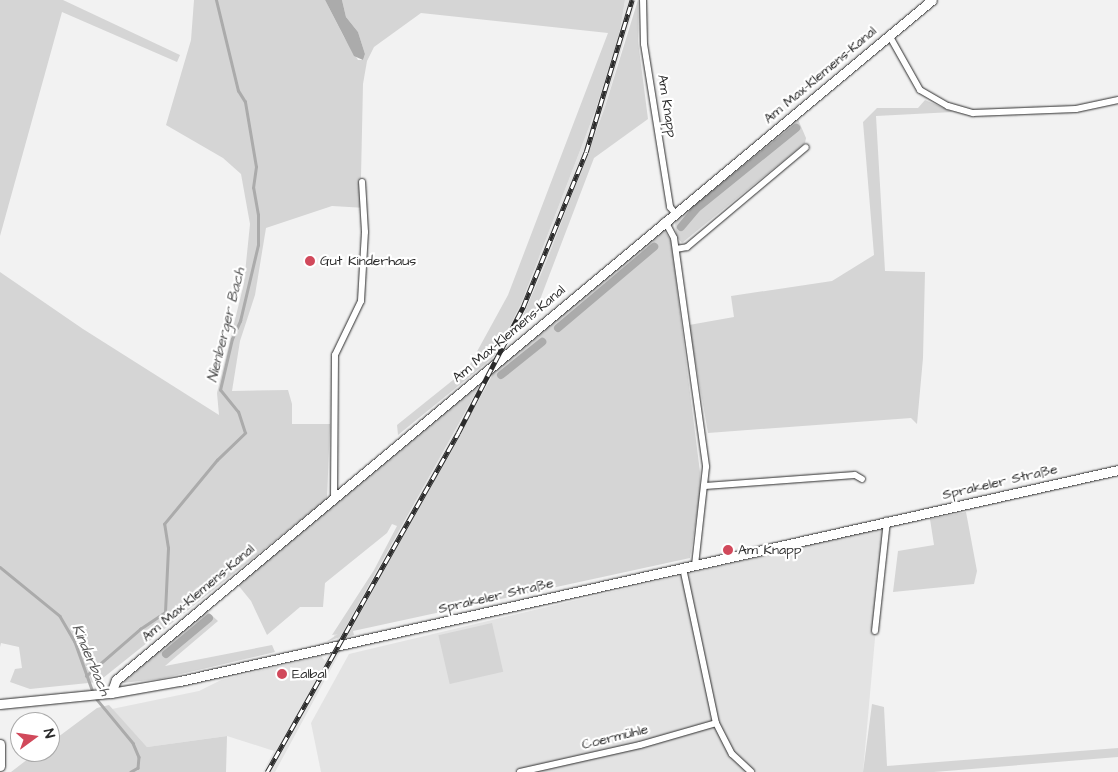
<!DOCTYPE html>
<html>
<head>
<meta charset="utf-8">
<style>
	body { margin:0 }
	#map { position:relative; width:1118px; height:772px; overflow:hidden; background:#f2f2f2; font-family:"Architects Daughter",sans-serif }
	div>[style] { position:absolute }
	[style*='--x'] { left:calc(var(--x)*1px); top:calc(var(--y)*1px); width:calc(var(--w)*1px); rotate:calc(var(--a)*1deg) }
	.built>* { inset:0; background:#e3e3e3 }
	.green>* { inset:0; background:#d5d5d5; transform-origin:0 0 }
	.water>* { inset:0; background:#ababab }
	.stream>* { height:2.5px; margin:-1.25px; padding:0 1.25px; transform-origin:1.25px; border-radius:1.25px; background:#ababab }
	.canal>* { height:8px; margin:-4px; padding:0 4px; transform-origin:4px; border-radius:4px; background:#ababab }
	.roads { filter:drop-shadow(0 0 1px #2b2b2b) drop-shadow(0 0 1px #2b2b2b) }
	.minor>* { height:6px; margin:-3px; padding:0 3px; transform-origin:3px; border-radius:3px; background:#fff }
	.secondary>* { height:9px; margin:-4.5px; padding:0 4.5px; transform-origin:4.5px; border-radius:4.5px; background:#fff }
	.rail>* { height:4.5px; margin-top:-2.25px; transform-origin:0; background:repeating-linear-gradient(90deg,#fff 0 8px,#2b2b2b 0 16px); box-sizing:border-box; border-block:1px solid #2b2b2b }
	.dots>* { width:14px; height:14px; translate:-50% -50%; box-sizing:border-box; border:2px solid #fff; border-radius:50% }
	span { translate:-50% -50%; white-space:nowrap; text-align:center; line-height:1.15; -webkit-text-stroke:4.5px #fff; paint-order:stroke }
	.street-label { font-size:14px; color:#2b2b2b }
	.poi-label { font-size:14px; color:#2b2b2b }
	.left { translate:0 -50%; text-align:left }
	.water-label { font-size:15px; color:#585858; font-style:italic }
	.north { position:absolute; left:10px; top:712px; width:50px; height:50px; box-sizing:border-box; background:#fff; border:1px solid #aaa; border-radius:50%; rotate:76deg; font-size:14px; font-weight:700; line-height:20px; text-align:center; color:#2b2b2b }
	.north::after { content:''; display:block; margin:auto; width:18px; height:22px; background:#d1495b; clip-path:polygon(50% 0,100% 100%,50% 72%,0 100%) }
</style>
</head>
<body>
<div id="map">
	<div class="built">
		<div style="clip-path:polygon(625px 0,636px 0,604px 110px,547px 260px,518px 324px,275px 772px,263px 772px,274px 751px,227px 736px,147px 747px,112px 709px,199px 691px,221px 680px,321px 656px,325px 661px,338px 639px,334px 637px,335px 632px,351px 617px,394px 541px,482px 382px,521px 304px,596px 109px,619px 36px)"></div>
		<div style="clip-path:polygon(885px 527px,863px 772px,321px 772px,311px 723px,349px 654px)"></div>
	</div>
	<div class="green">
		<div style="clip-path:polygon(0 0,63px 0,180px 55px,177px 62px,62px 12px,0 236px)"></div>
		<div style="clip-path:polygon(194px 0,325px 0,344px 37px,358px 60px,363px 60px,365px 54px,358px 32px,346px 17px,342px 0,625px 0,619px 36px,596px 109px,521px 304px,495px 356px,398px 435px,397px 425px,468px 368px,508px 295px,608px 33px,421px 13px,374px 47px,367px 61px,363px 84px,361px 177px,366px 208px,332px 206px,266px 228px,255px 295px,240px 341px,232px 391px,288px 390px,292px 404px,292px 424px,330px 424px,327px 499px,98px 682px,30px 689px,10px 682px,15px 669px,22px 668px,19px 647px,1px 643px,0 647px,0 272px,83px 329px,219px 415px,217px 393px,244px 283px,250px 224px,241px 174px,223px 158px,166px 125px,191px 40px)"></div>
		<div style="clip-path:polygon(638px 0,638px 41px,648px 119px,594px 158px,533px 318px,514px 336px,547px 260px,604px 110px)"></div>
		<div style="clip-path:polygon(925px 100px,953px 112px,876px 116px,885px 271px,925px 272px,923px 358px,917px 424px,911px 418px,708px 433px,689px 325px,734px 317px,731px 296px,832px 281px,874px 255px,863px 122px,877px 108px,918px 108px)"></div>
		<div style="clip-path:polygon(797px 117px,806px 138px,805px 143px,682px 243px,676px 236px,675px 219px)"></div>
		<div style="clip-path:polygon(664px 230px,671px 241px,700px 472px,700px 494px,690px 558px,353px 631px,354px 635px,347px 637px,498px 365px)"></div>
		<div style="clip-path:polygon(483px 380px,340px 637px,326px 642px,338px 634px,332px 635px,374px 570px,397px 526px,392px 524px,387px 533px,325px 583px,323px 607px,300px 607px,267px 635px,251px 601px,238px 585px)"></div>
		<div style="clip-path:polygon(966px 512px,977px 571px,974px 584px,893px 592px,898px 551px,934px 545px,930px 519px)"></div>
		<div style="clip-path:polygon(206px 610px,218px 621px,165px 666px,272px 645px,275px 652px,160px 679px,122px 683px)"></div>
		<div style="left:492px;top:623px;width:50px;height:55px;rotate:77deg"></div>
		<div style="clip-path:polygon(872px 704px,884px 707px,887px 766px,1118px 748px,1118px 757px,934px 772px,863px 772px)"></div>
		<div style="clip-path:polygon(109px 705px,147px 747px,227px 736px,226px 772px,11px 772px,37px 752px,50px 752px,50px 743px,97px 708px)"></div>
	</div>
	<div class="water">
		<div style="clip-path:polygon(325px 0,342px 0,346px 17px,358px 32px,365px 54px,363px 60px,354px 56px)"></div>
	</div>
	<div class="stream">
		<div style="--x:0;--y:567;--w:77;--a:39.2"></div>
		<div style="--x:60;--y:616;--w:30;--a:60"></div>
		<div style="--x:75;--y:642;--w:53;--a:70.2"></div>
		<div style="--x:86;--y:676;--w:72;--a:-41"></div>
		<div style="--x:140;--y:629;--w:30;--a:-34"></div>
		<div style="--x:165;--y:612;--w:64;--a:-87.3"></div>
		<div style="--x:168;--y:548;--w:24;--a:-99"></div>
		<div style="--x:164;--y:524;--w:83;--a:-50.4"></div>
		<div style="--x:217;--y:460;--w:39;--a:-44"></div>
		<div style="--x:245;--y:433;--w:22;--a:-108"></div>
		<div style="--x:238;--y:412;--w:28;--a:-129"></div>
		<div style="--x:220;--y:390;--w:52;--a:-76.8"></div>
		<div style="--x:232;--y:339;--w:20;--a:-66"></div>
		<div style="--x:240;--y:321;--w:78;--a:-76.7"></div>
		<div style="--x:258;--y:245;--w:30;--a:-90"></div>
		<div style="--x:258;--y:215;--w:27;--a:-100"></div>
		<div style="--x:253;--y:188;--w:21;--a:-82"></div>
		<div style="--x:256;--y:167;--w:66;--a:-99.6"></div>
		<div style="--x:245;--y:102;--w:13;--a:-122"></div>
		<div style="--x:238;--y:91;--w:94;--a:-103.6"></div>
		<div style="--x:95;--y:697;--w:60;--a:50.4"></div>
		<div style="--x:133;--y:743;--w:15;--a:67"></div>
		<div style="--x:139;--y:757;--w:11;--a:95"></div>
		<div style="--x:138;--y:768;--w:8;--a:150"></div>
	</div>
	<div class="canal">
		<div style="--x:681;--y:227;--w:23;--a:-50"></div>
		<div style="--x:696;--y:209;--w:129;--a:-39"></div>
		<div style="--x:558;--y:328;--w:126;--a:-40.2"></div>
		<div style="--x:501;--y:375;--w:53;--a:-38.8"></div>
		<div style="--x:166;--y:654;--w:56;--a:-39.9"></div>
	</div>
	<div class="roads">
		<div class="minor">
			<div style="--x:643;--y:0;--w:44;--a:88.7"></div>
			<div style="--x:644;--y:44;--w:165;--a:80.9"></div>
			<div style="--x:670;--y:207;--w:8;--a:50"></div>
			<div style="--x:889;--y:35;--w:63;--a:60.6"></div>
			<div style="--x:920;--y:90;--w:32;--a:30"></div>
			<div style="--x:948;--y:106;--w:26;--a:16"></div>
			<div style="--x:973;--y:113;--w:103;--a:-2.2"></div>
			<div style="--x:1076;--y:109;--w:43;--a:-12.1"></div>
			<div style="--x:665;--y:221;--w:19;--a:62"></div>
			<div style="--x:674;--y:238;--w:231;--a:82"></div>
			<div style="--x:706;--y:467;--w:99;--a:96.4"></div>
			<div style="--x:676;--y:249;--w:11;--a:-10"></div>
			<div style="--x:687;--y:247;--w:155;--a:-40"></div>
			<div style="--x:705;--y:486;--w:150;--a:-4.2"></div>
			<div style="--x:855;--y:475;--w:8;--a:30"></div>
			<div style="--x:334;--y:498;--w:143;--a:-89.6"></div>
			<div style="--x:335;--y:355;--w:60;--a:-64.3"></div>
			<div style="--x:361;--y:301;--w:69;--a:-86.7"></div>
			<div style="--x:365;--y:232;--w:50;--a:-93.4"></div>
			<div style="--x:683;--y:568;--w:158;--a:78"></div>
			<div style="--x:716;--y:723;--w:35;--a:63"></div>
			<div style="--x:732;--y:754;--w:26;--a:43"></div>
			<div style="--x:875;--y:631;--w:111;--a:-83.8"></div>
			<div style="--x:520;--y:772;--w:123;--a:-12.7"></div>
			<div style="--x:640;--y:745;--w:79;--a:-16.1"></div>
		</div>
		<div class="secondary">
			<div style="--x:111;--y:693;--w:14;--a:-69"></div>
			<div style="--x:116;--y:680;--w:1062;--a:-39.81"></div>
			<div style="--x:0;--y:704;--w:112;--a:-5.7"></div>
			<div style="--x:111;--y:693;--w:70;--a:-9.9"></div>
			<div style="--x:180;--y:681;--w:961;--a:-12.68"></div>
			<div style="--x:0;--y:744;--w:22;--a:90"></div>
		</div>
	</div>
	<div class="rail">
		<div style="--x:267;--y:772;--w:389;--a:-60.6"></div>
		<div style="--x:458;--y:433;--w:142;--a:-62.7"></div>
		<div style="--x:523;--y:307;--w:167;--a:-67.9"></div>
		<div style="--x:586;--y:152;--w:159;--a:-73.2"></div>
	</div>
	<div class="dots">
		<div style="left:310px;top:261px;background:#d1495b"></div>
		<div style="left:728px;top:550px;background:#d1495b"></div>
		<div style="left:282px;top:674px;background:#d1495b"></div>
	</div>
	<div class="street-label">
		<span style="left:820px;top:75px;rotate:-40deg">Am Max-Klemens-Kanal</span>
		<span style="left:667px;top:106px;rotate:81deg">Am Knapp</span>
		<span style="left:509px;top:334px;rotate:-40deg">Am Max-Klemens-Kanal</span>
		<span style="left:1000px;top:482px;rotate:-13deg">Sprakeler Straße</span>
		<span style="left:198px;top:593px;rotate:-40deg">Am Max-Klemens-Kanal</span>
		<span style="left:496px;top:596px;rotate:-13deg">Sprakeler Straße</span>
		<span style="left:615px;top:737px;rotate:-14deg">Coermühle</span>
	</div>
	<div class="poi-label">
		<span class="left" style="left:320px;top:261px">Gut Kinderhaus</span>
		<span class="left" style="left:738px;top:550px">Am Knapp</span>
		<span class="left" style="left:292px;top:674px">Ealbal</span>
	</div>
	<div class="water-label">
		<span style="left:226px;top:325px;rotate:-76deg">Nienberger Bach</span>
		<span style="left:91px;top:660px;rotate:67deg">Kinderbach</span>
	</div>
	<div class="north">N</div>
</div>
</body>
</html>
